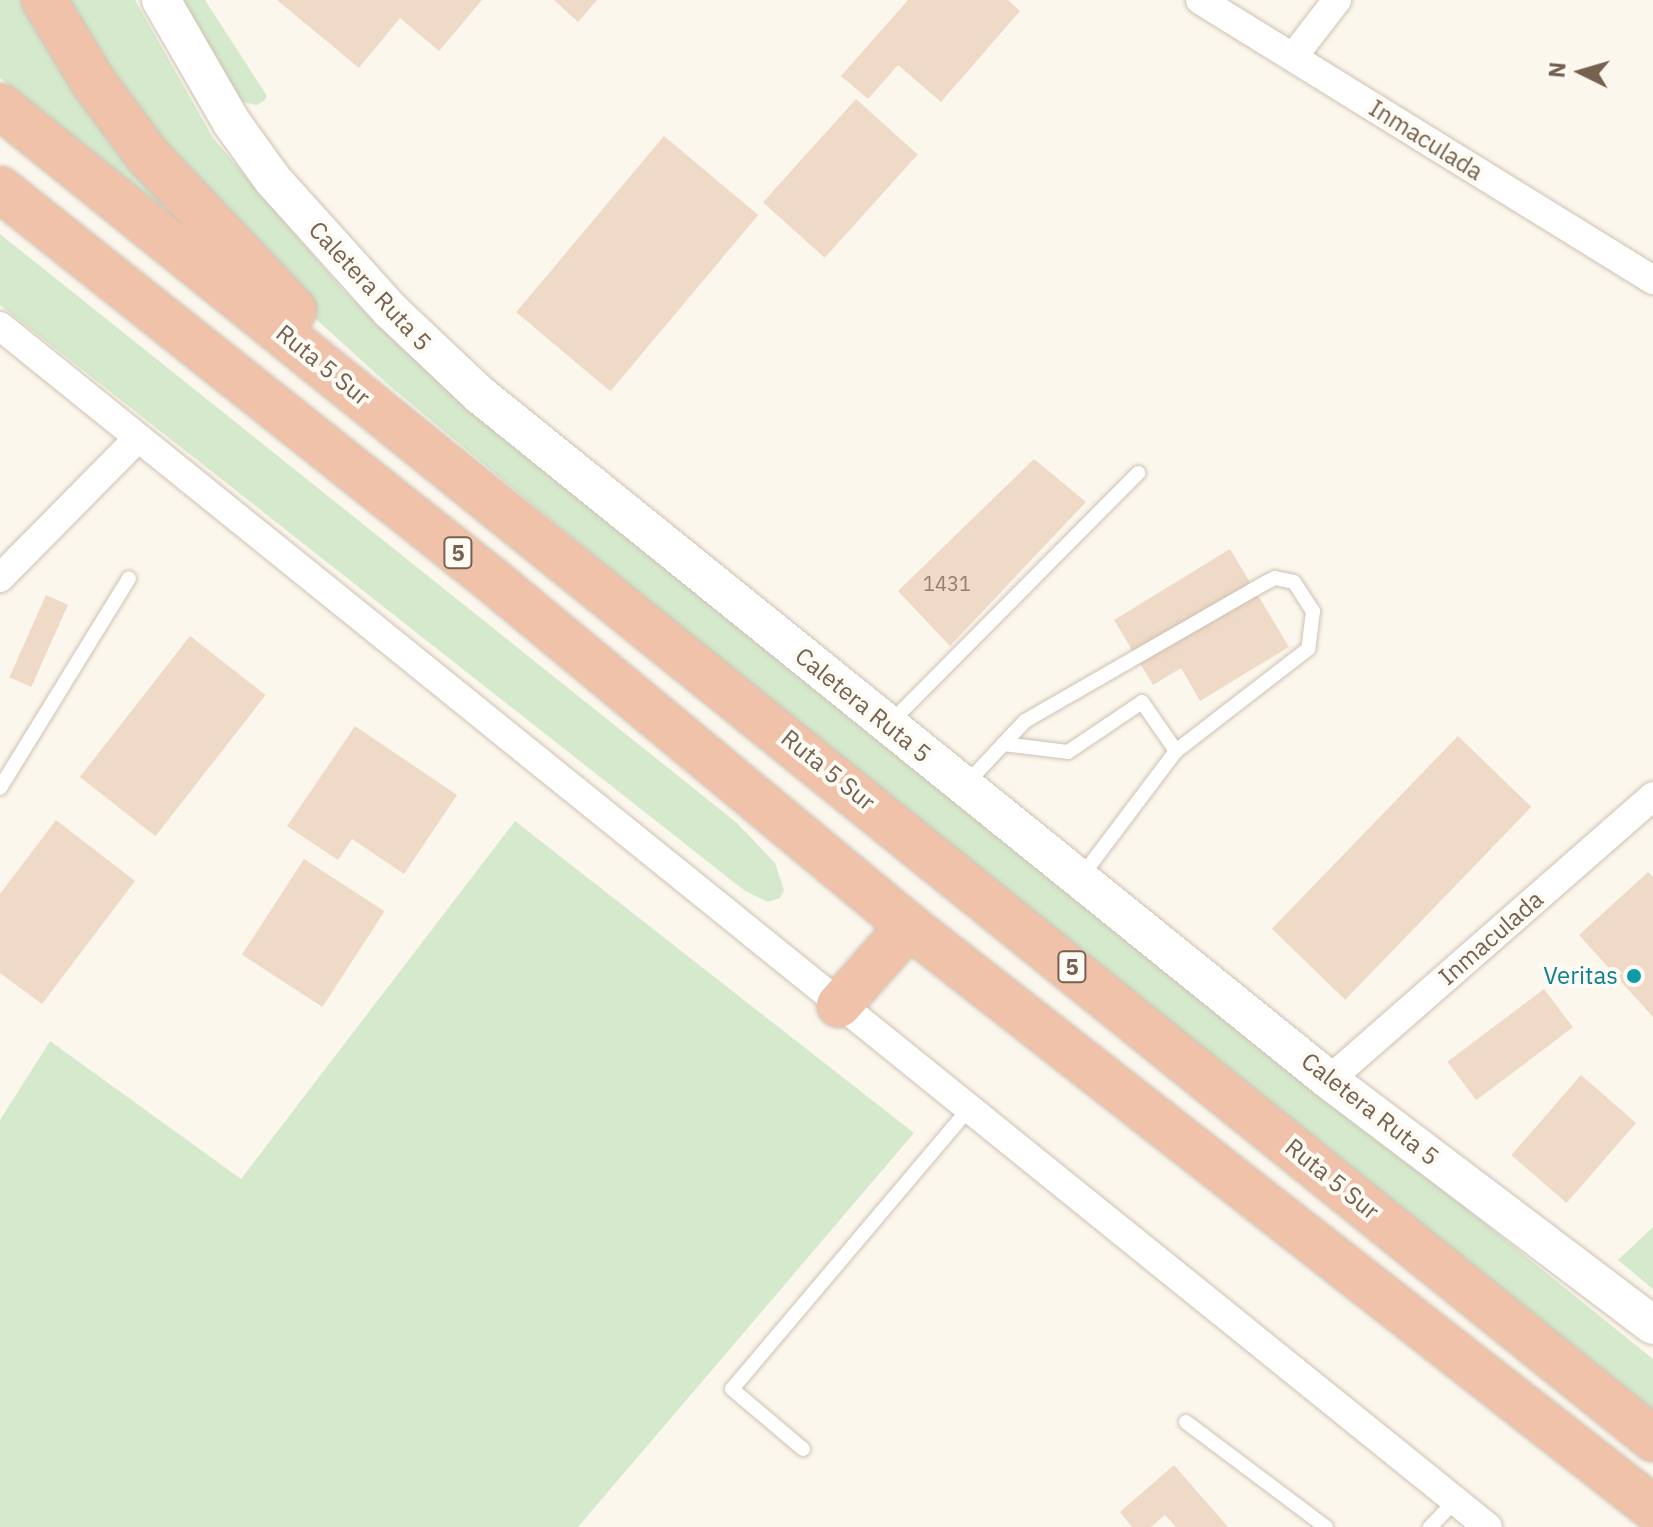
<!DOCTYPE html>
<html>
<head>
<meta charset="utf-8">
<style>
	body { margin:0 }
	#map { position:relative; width:1653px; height:1527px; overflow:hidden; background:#fcf7ed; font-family:"IBM Plex Sans",sans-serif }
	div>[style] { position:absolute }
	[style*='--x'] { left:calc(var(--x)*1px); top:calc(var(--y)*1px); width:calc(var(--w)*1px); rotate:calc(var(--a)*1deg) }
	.green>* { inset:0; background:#d5e9cc }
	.building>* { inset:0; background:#efdac7; transform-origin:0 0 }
	.roads { filter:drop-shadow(0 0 2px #cec1b3) drop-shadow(0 0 2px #cec1b3) }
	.lane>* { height:14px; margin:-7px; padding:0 7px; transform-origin:7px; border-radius:7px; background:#fff }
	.street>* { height:28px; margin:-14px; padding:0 14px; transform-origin:14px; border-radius:14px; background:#fff }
	.secondary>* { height:38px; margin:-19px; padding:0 19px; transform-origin:19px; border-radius:19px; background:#fff }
	.highway>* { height:44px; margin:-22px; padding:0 22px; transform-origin:22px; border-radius:22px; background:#f0c2aa }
	.dots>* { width:22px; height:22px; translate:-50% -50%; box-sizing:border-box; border:4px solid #fefbf4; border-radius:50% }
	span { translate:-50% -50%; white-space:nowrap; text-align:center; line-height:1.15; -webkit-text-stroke:8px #fefbf4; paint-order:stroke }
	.number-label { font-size:20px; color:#947f6e }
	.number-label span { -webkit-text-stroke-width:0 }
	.shield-label span { padding:2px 6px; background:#fefbf4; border:2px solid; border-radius:6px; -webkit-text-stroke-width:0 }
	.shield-label { font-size:22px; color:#766151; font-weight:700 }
	.street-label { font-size:24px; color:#766151 }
	.culture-label { font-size:24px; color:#0d838f }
	.right { translate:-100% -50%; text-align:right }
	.north { position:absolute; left:1541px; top:32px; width:80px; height:80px; -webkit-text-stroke:6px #fefbf4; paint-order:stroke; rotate:275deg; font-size:22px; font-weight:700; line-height:32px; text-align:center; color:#766151 }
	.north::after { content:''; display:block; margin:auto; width:28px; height:36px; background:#766151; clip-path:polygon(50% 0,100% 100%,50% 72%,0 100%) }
</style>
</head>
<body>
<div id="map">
	<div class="green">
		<div style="clip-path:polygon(0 0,26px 0,170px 206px,160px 206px,0 78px)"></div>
		<div style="clip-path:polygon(58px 0,135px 0,213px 138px,344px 291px,424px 368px,1653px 1359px,1653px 1410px,694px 639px,391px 387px,318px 321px,183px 177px)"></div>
		<div style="clip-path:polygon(180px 0,205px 0,267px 96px,265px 100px,257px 105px,242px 102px)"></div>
		<div style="clip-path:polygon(0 234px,737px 823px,775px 863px,784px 890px,780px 898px,768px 902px,745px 891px,0 305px)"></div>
		<div style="clip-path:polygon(515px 821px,914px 1133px,578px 1527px,0 1527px,0 1120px,50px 1041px,241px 1179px)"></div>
		<div style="clip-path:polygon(1653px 1227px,1653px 1289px,1618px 1260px)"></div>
	</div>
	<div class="building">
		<div style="clip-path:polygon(277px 0,482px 0,439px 51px,400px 18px,359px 68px)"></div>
		<div style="clip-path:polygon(554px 0,597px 0,578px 22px)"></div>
		<div style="clip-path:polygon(908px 0,1008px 0,1020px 11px,941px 102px,898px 65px,868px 99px,841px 76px)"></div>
		<div style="left:856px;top:99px;width:83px;height:139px;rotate:42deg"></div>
		<div style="left:664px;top:136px;width:123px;height:230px;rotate:40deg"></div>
		<div style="clip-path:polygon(1034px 459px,1086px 502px,950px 646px,898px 591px)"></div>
		<div style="clip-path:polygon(1230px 549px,1289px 647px,1200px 701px,1181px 668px,1153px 685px,1114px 620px)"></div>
		<div style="left:46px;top:595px;width:24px;height:90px;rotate:24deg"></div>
		<div style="left:190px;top:636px;width:96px;height:179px;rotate:38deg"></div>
		<div style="clip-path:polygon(355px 726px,457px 795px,404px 874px,352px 839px,338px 860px,287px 826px)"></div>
		<div style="left:1458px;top:736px;width:102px;height:268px;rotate:44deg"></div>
		<div style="clip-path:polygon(56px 820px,135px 881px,42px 1004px,0 973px,0 894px)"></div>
		<div style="left:304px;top:859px;width:96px;height:114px;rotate:33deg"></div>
		<div style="clip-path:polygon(1648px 872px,1653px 877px,1653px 1017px,1579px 935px)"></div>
		<div style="left:1544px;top:989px;width:48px;height:121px;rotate:53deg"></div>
		<div style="left:1581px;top:1075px;width:73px;height:106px;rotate:41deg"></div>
		<div style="clip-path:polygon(1174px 1465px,1228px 1527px,1176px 1527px,1165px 1515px,1151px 1527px,1132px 1527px,1120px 1512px)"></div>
	</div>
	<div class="roads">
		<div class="lane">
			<div style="--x:891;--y:722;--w:351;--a:-45.2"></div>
			<div style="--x:1003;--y:744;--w:65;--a:7"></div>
			<div style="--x:1068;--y:752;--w:89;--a:-34"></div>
			<div style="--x:1142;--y:702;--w:60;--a:55.2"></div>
			<div style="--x:964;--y:786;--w:89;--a:-46.8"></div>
			<div style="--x:1025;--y:721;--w:277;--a:-29.9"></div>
			<div style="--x:1265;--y:583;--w:11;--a:-27"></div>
			<div style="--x:1275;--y:578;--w:19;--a:12"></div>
			<div style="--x:1294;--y:582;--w:35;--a:57"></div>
			<div style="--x:1313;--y:611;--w:38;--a:97"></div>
			<div style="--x:1308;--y:649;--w:167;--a:142.3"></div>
			<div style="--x:1176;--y:751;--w:158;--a:127"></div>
			<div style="--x:0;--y:788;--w:246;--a:-58.4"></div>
			<div style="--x:1186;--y:1422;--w:175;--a:36.9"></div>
			<div style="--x:803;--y:1449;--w:93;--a:-139.8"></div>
			<div style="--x:732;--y:1389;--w:367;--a:-49.8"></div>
			<div style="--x:1430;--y:1527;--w:36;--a:-46"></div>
		</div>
		<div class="street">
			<div style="--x:1200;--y:0;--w:533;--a:31.72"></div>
			<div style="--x:1293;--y:57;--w:72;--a:-52.3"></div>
			<div style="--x:0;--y:326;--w:1912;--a:38.91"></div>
			<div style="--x:0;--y:578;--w:197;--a:-45.4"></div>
			<div style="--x:1329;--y:1080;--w:431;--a:-41.2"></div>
		</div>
		<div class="secondary">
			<div style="--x:161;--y:0;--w:142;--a:60"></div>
			<div style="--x:232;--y:123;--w:70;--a:54.3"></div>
			<div style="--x:273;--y:180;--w:175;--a:48"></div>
			<div style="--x:390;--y:310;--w:124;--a:43.4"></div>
			<div style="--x:480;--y:395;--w:1091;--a:38.9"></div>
			<div style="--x:1329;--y:1080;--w:406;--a:37.1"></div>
		</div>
		<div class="highway">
			<div style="--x:44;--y:0;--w:97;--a:58.9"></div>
			<div style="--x:94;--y:83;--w:92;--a:53.4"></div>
			<div style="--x:149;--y:157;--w:211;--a:46.5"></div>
			<div style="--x:0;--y:106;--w:2124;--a:38.88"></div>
			<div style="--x:0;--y:189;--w:628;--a:38.47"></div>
			<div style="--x:492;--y:580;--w:542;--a:39.68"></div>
			<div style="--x:909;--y:926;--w:945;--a:38.03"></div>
			<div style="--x:839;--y:1005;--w:106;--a:-48.5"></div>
		</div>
	</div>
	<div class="dots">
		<div style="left:1634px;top:976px;background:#0f9aa8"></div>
	</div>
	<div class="number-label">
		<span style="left:947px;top:583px">1431</span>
	</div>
	<div class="shield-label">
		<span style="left:458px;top:553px">5</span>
		<span style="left:1072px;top:967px">5</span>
	</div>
	<div class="street-label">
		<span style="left:1426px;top:140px;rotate:32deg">Inmaculada</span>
		<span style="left:370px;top:286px;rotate:47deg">Caletera Ruta 5</span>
		<span style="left:323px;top:365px;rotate:39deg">Ruta 5 Sur</span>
		<span style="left:863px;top:705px;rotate:39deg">Caletera Ruta 5</span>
		<span style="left:828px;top:770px;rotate:39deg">Ruta 5 Sur</span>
		<span style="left:1491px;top:938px;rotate:-41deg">Inmaculada</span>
		<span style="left:1370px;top:1109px;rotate:38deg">Caletera Ruta 5</span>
		<span style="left:1332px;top:1179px;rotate:39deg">Ruta 5 Sur</span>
	</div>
	<div class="culture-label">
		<span class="right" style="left:1618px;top:976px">Veritas</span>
	</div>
	<div class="north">N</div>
</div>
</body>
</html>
